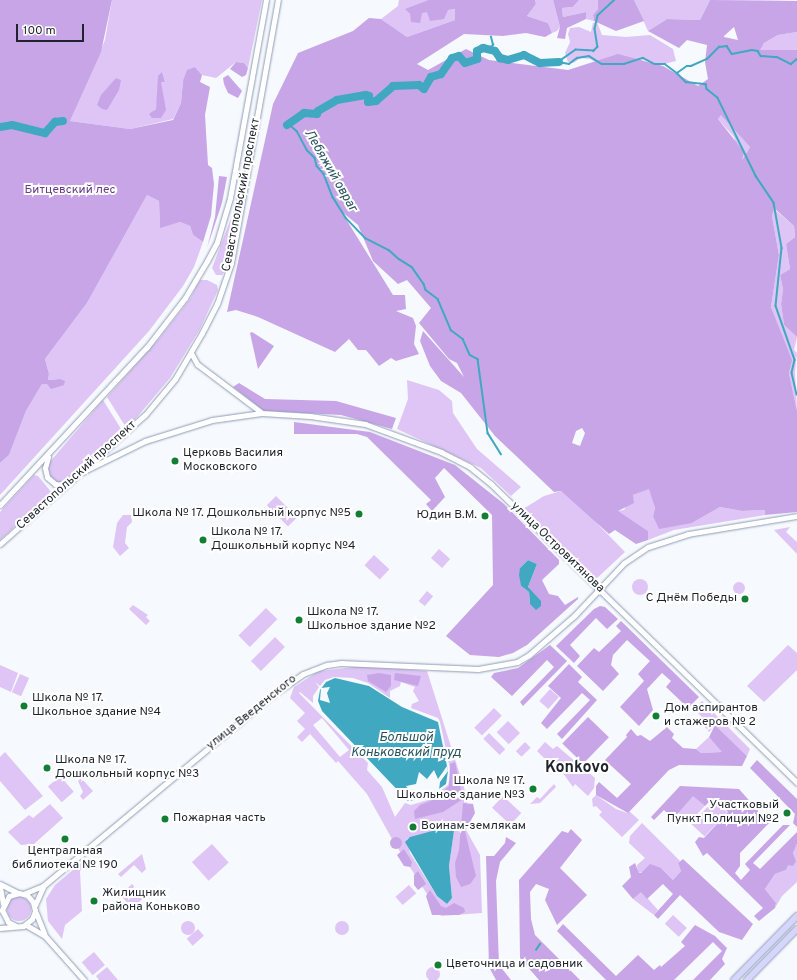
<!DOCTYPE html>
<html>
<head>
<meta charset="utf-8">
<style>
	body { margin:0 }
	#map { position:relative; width:797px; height:980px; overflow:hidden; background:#f6f9fe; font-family:Overpass,sans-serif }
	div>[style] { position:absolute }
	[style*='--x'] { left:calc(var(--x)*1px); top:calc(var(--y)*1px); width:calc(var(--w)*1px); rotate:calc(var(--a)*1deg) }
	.green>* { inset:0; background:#dec5f5; transform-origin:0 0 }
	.round { border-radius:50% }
	.forest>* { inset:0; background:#c8a5e7; transform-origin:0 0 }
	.water>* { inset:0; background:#41a8c1 }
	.pier>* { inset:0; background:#f6f9fe }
	.stream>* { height:1.5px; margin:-0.75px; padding:0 0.75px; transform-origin:0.75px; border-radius:0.75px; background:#41a8c1 }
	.river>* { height:8px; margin:-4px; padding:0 4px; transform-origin:4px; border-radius:4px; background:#41a8c1 }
	.roads { filter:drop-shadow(0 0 1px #8e9cb4) drop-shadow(0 0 1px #8e9cb4) }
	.secondary>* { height:5px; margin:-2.5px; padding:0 2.5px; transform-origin:2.5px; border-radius:2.5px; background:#fff }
	.primary>* { height:6px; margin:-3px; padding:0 3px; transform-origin:3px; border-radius:3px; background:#d6d6fd }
	.dots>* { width:11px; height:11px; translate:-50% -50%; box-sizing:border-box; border:2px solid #fff; border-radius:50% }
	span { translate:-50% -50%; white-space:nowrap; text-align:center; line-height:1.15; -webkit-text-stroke:4px #fff; paint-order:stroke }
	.park-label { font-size:12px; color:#673b89 }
	.street-label { font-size:12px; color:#1e232c }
	.poi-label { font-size:12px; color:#1e232c }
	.left { translate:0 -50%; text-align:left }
	.right { translate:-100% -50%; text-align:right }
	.water-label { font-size:13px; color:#27545f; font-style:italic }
	.district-label { font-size:16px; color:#1e232c; font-weight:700 }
	.scale { position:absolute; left:16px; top:24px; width:68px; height:18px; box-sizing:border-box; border:2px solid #1e232c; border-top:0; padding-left:5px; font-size:12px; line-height:14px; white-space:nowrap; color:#1e232c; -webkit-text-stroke:3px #fff; paint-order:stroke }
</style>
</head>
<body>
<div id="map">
	<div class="green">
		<div style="clip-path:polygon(evenodd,112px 0,262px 0,248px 68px,244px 63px,236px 62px,216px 78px,202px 75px,195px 67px,183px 81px,181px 103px,173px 119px,130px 129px,70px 121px,105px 40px,112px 0,162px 73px,165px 82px,161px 82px,161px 118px,153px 111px,156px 109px,162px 73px)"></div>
		<div style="clip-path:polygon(399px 0,428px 0,406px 9px,410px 14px,412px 22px,422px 12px,456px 9px,455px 20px,407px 37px,381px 19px,398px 6px)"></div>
		<div style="clip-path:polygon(535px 0,553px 0,560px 27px,557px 31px,552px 33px,548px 23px,527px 16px,536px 4px)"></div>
		<div style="clip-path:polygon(579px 0,598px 0,598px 9px,593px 15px,594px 21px,586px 19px,586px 12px,563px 17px,562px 8px,573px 7px)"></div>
		<div style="clip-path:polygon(634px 0,710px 0,700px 20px,667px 19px,648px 31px)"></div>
		<div style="clip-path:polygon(597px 22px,602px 35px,626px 37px,650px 35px,673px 49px,676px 61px,656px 66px,644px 59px,637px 62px,597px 63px,590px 59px,581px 58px,573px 63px,568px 62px,565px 53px,570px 42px,568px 34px,570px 28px,579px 27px,591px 32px,593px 23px)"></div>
		<div style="clip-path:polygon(797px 32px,797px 50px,759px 50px,764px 43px,778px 35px)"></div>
		<div style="clip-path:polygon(721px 114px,750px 147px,740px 162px,734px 137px,718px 119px)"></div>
		<div style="clip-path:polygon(241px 174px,225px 271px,222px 275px,216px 275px,212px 268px,233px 213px)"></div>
		<div style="clip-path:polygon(147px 195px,159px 201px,160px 227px,180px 222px,190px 226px,193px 235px,203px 242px,194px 267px,183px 286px,149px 331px,0 495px,0 463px,9px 455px,26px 411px,42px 384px,60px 379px,48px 380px,49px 374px,45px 359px,87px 303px)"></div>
		<div style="clip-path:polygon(773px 208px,794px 226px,795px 237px,786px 244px,790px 269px,780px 275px,783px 289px,781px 304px,784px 325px,797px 337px,794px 350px,797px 353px,795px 372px,797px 411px,789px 373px,791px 360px,771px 307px,779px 255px,772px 216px)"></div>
		<div style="clip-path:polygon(200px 280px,207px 280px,217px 285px,218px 290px,200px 329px,170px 378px,127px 429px,107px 397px,158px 340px,190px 299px)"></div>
		<div style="clip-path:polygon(407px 380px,439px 390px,452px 401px,453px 413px,477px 449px,521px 487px,511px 496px,481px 468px,397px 429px,408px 399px)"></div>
		<div style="clip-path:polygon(103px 400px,123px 432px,65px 482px,57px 482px,49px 476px,48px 464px)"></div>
		<div style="clip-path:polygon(34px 475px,38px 476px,52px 493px,0 540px,0 512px)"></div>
		<div style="clip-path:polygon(650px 488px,655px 508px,653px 516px,692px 523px,720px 507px,742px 511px,765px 510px,765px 515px,674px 530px,648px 540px,648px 531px,617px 511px,624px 510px,633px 495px)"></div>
		<div style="clip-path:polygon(561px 491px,582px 508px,625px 552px,595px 580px,523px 509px,544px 496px)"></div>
		<div style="left:276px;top:496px;width:30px;height:13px;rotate:45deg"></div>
		<div style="clip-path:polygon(123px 515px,131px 515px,132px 522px,127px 527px,125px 543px,129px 548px,120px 556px,113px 547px,117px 523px)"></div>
		<div style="clip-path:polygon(790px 527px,786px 532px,797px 542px,797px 554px,774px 530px)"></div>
		<div style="left:439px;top:549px;width:15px;height:12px;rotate:42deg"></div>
		<div style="left:374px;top:555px;width:21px;height:14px;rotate:43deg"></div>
		<div class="round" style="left:632px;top:579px;width:16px;height:16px"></div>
		<div class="round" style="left:733px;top:582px;width:12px;height:12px"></div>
		<div style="left:427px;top:591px;width:8px;height:13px;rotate:40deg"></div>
		<div style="clip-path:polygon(133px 605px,148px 615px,146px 617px,150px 621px,146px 625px,129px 609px)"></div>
		<div style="left:266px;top:608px;width:16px;height:39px;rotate:45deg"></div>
		<div style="left:275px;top:637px;width:14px;height:34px;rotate:45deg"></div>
		<div style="clip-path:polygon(788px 645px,797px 653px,797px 670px,764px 702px,747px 686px)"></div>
		<div style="clip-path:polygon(0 665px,18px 673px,11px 692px,0 687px)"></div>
		<div style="clip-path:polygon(evenodd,363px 666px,427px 671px,467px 797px,465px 828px,480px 855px,482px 913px,441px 916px,392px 839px,367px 794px,338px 761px,336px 763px,310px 734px,302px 742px,297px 737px,305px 729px,297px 721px,305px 713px,290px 698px,294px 687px,319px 671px,363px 666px,334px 677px,353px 678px,368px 683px,390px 698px,390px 691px,400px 686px,401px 682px,415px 687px,413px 691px,419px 701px,412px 704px,411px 708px,438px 718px,440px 722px,451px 773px,448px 785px,428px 800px,411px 805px,405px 803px,395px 817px,382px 787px,367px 770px,368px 763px,299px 693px,300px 692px,313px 703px,313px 696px,319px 687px,315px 682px,320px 686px,325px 680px,334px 677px,363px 666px,322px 718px,349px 750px,340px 757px,313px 725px,322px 718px,363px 666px,447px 827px,454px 831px,449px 866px,452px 898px,447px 904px,437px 896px,410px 853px,407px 839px,447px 827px)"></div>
		<div style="left:20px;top:674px;width:10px;height:20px;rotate:24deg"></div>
		<div style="left:550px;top:689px;width:12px;height:16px;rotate:42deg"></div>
		<div style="clip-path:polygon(702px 701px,750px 749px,747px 756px,715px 725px,709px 732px,705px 727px,708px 723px,694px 709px)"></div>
		<div style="left:494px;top:708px;width:11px;height:28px;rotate:45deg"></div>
		<div style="left:508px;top:721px;width:17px;height:16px;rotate:45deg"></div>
		<div style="left:489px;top:733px;width:23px;height:8px;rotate:45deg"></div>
		<div style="clip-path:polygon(709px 737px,723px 752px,701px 753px,696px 749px)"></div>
		<div style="left:525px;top:742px;width:8px;height:13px;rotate:45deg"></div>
		<div style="clip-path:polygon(545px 742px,553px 749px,557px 746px,595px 778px,594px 788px,588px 796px,575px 784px,573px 787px,552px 758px,548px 762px,537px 751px)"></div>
		<div style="clip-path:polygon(5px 752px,43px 796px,25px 810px,0 781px,0 757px)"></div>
		<div style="left:60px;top:776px;width:21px;height:16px;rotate:49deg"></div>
		<div style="clip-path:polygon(81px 778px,93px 791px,83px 800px,80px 796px,83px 792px,78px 781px)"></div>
		<div style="clip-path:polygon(554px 784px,556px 787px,540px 803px,530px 804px,537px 797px,540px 799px)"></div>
		<div style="clip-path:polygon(596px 795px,616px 809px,627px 813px,629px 811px,639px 820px,622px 837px,599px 815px,602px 812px,596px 806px,593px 807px,592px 799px)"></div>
		<div style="left:693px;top:795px;width:16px;height:23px;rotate:43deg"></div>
		<div style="left:503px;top:796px;width:25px;height:16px;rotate:43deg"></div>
		<div style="left:714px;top:800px;width:18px;height:33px;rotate:43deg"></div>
		<div style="clip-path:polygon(50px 804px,63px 818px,34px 844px,21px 845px,8px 832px,29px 815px,33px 818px)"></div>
		<div style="clip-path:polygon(642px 823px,680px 861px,678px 863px,681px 871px,673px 880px,661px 868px,638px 873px,637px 865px,645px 858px,629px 843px,630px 836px)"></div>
		<div style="left:212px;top:844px;width:25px;height:27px;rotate:48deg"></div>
		<div style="clip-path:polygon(797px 844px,797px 882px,782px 896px,775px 908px,776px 903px,765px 889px,775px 874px,786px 870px,787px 865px,796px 861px,793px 853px)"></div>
		<div style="clip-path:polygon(142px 854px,146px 869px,142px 873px,134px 865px,121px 877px,118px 874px)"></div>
		<div style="clip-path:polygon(81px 863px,85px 867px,80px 871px,82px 911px,65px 925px,62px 939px,48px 921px,46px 899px,55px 885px)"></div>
		<div style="left:132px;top:884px;width:18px;height:16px;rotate:47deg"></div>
		<div style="left:409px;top:885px;width:11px;height:18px;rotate:49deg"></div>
		<div style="clip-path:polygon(641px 891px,658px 910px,654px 915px,633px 899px)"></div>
		<div class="round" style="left:7px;top:897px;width:24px;height:24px"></div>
		<div style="left:673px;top:915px;width:19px;height:12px;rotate:43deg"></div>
		<div class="round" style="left:335px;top:921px;width:14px;height:14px"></div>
		<div class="round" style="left:181px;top:921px;width:14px;height:14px"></div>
		<div style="left:198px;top:929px;width:9px;height:15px;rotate:49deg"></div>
		<div style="left:94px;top:952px;width:17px;height:16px;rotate:50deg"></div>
		<div style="clip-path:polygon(107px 967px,118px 980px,99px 980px,96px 976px)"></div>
		<div class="round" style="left:426px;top:967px;width:14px;height:14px"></div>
	</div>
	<div class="forest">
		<div style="clip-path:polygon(0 0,112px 0,101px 52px,70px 121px,130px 129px,173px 120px,181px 103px,183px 81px,187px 70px,195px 67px,202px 75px,200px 82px,210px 87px,205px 115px,208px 165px,212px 168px,214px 184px,211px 216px,203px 242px,193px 235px,190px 226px,180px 222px,160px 228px,159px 201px,147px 195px,87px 303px,45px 359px,49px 374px,48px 380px,60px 379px,65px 381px,64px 385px,51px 389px,47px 384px,42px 384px,26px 411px,9px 455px,0 463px)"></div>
		<div style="clip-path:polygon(evenodd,428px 0,535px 0,536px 4px,527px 16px,548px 23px,552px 33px,545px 37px,526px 33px,503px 36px,464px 34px,417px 64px,428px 70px,466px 49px,489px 60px,568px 70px,618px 54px,663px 66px,698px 86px,708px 79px,705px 62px,707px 45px,687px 40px,679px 48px,648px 31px,667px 19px,700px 20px,710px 0,797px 1px,797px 32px,778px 35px,764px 43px,760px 50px,797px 50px,797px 337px,784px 325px,781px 304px,783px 289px,780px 275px,790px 269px,786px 244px,795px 237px,794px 226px,774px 208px,772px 216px,779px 255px,771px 307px,792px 360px,789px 373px,797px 411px,797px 512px,765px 515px,765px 510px,742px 511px,720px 507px,692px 523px,659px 529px,653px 516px,655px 508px,649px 489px,633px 495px,634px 503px,618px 511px,648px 531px,648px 540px,636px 544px,615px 530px,609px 534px,561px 491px,554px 492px,495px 436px,461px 393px,441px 381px,430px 366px,420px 341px,423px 331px,464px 377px,457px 363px,449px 359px,419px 323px,431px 308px,407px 280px,398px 284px,373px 261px,358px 225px,341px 211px,393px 295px,405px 295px,406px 309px,396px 311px,413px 318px,416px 326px,414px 344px,419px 354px,396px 361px,391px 358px,379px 366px,366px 350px,358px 350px,349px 339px,335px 352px,258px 317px,236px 310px,227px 312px,273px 104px,298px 53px,353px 31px,369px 18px,381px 19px,407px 37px,455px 20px,455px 9px,448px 10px,444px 19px,430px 21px,427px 12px,422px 13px,420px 23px,411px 22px,410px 14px,405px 9px,428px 0,734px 27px,738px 40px,724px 37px,724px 36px,734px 27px,428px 0,721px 115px,750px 147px,742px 160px,744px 152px,718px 119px,721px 115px,428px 0,582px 428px,585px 433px,580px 446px,572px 443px,576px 431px,582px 428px)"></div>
		<div style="clip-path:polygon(553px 0,579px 0,573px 7px,562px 8px,563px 17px,586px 12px,586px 19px,567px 28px,565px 39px,557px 38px,560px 27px)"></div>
		<div style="clip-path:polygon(598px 0,634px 0,644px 21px,616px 31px,594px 21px,593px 15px,598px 9px)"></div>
		<div style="clip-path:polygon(236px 62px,244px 63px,248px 68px,246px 75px,242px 77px,230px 69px)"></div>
		<div style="clip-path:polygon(162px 72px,165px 82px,161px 82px,166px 110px,161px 118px,152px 118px,149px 114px,156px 109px,158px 76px)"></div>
		<div style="clip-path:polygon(228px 75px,242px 91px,238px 98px,228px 93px,224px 84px,223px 78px)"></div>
		<div style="clip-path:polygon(116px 78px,121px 80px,119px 90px,107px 110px,102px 109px,97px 105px,101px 95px)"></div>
		<div style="clip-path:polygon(219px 176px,227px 177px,222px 203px,207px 248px,215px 217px)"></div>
		<div style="clip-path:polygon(252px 332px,274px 346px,258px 369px,250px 333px)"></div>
		<div style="clip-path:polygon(239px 383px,265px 399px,336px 401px,396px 418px,392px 429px,341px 415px,264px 411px,233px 387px)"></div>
		<div style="clip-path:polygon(evenodd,294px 422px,370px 432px,455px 465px,504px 504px,559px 560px,559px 564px,542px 580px,549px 594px,558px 596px,565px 605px,578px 597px,578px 599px,527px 645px,513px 653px,499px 657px,470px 655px,446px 636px,493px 585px,492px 515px,444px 468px,435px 478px,445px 497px,432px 511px,426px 504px,431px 500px,367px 437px,357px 434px,294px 434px,294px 422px,528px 560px,537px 564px,528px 587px,531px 592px,530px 604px,529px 592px,521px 586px,520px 568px,528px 560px)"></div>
		<div style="clip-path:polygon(600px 606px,605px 607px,618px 619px,607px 629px,596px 618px,570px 645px,580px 656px,574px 663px,556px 646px,594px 609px)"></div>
		<div style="clip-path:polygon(621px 621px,699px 697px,688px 708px,666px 687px,671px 681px,662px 673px,647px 689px,653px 710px,639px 726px,620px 707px,644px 681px,638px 674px,650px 661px,627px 640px,613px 655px,611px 665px,619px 674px,603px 691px,577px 666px,594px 648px,599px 652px,621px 631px,616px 626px)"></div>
		<div style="clip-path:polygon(550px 645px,567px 661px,523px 706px,520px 702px,554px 667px,547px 660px,512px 696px,491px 677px,494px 673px,518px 668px)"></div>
		<div style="clip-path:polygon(569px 664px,582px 677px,578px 682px,597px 700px,562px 739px,557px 734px,590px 700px,582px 693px,547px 729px,541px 723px,561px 698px,548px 686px)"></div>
		<div style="clip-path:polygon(379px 673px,391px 675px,391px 686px,386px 692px,368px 681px,367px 675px)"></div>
		<div style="clip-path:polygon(395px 673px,421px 676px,418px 686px,394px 680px)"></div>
		<div style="left:588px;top:717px;width:29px;height:37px;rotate:44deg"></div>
		<div style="clip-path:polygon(715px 725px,747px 756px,742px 766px,679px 765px,669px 770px,628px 813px,596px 795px,596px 786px,599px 782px,617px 798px,631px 784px,605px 760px,627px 737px,626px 735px,631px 729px,637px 736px,641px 735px,650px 741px,667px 727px,674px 734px,672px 738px,683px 748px,696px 749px,701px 753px,722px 752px,709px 737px)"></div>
		<div style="clip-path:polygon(757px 760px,797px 799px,797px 827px,793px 823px,795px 814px,750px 768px)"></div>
		<div style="clip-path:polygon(455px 762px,463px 799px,443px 812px,415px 819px,414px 811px,420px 805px,435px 799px,449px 786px,450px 764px)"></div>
		<div style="clip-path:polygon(680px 786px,739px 789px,769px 823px,740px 853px,740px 866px,735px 873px,741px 880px,750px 870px,745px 864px,783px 825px,790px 825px,753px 863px,760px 869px,797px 832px,797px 844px,793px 853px,796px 861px,793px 866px,788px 865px,786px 870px,775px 874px,765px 889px,776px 903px,775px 908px,759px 921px,754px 916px,763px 908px,707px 853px,703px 856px,695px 842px,699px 837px,704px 838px,728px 812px,713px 798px,705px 806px,693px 796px,673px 819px,664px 810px,654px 820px,651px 817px)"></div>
		<div style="clip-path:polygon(463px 803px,473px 804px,475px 813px,465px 831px,476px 876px,470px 884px,461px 887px,456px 877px,455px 863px,459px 850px)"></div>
		<div style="clip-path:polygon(571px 829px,582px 840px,560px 868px,587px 895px,557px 925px,545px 900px,549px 889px,536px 884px,530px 892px,531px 919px,535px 935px,580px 980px,539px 980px,520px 958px,519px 880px,562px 831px,568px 833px)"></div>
		<div class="round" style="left:390px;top:837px;width:12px;height:12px"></div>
		<div style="clip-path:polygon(506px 837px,516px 843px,500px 862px,496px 881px,499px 965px,511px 980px,496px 980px,489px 967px,486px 856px,494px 856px,505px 843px)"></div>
		<div style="clip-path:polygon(404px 849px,412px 862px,411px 867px,404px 866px,397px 855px)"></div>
		<div style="clip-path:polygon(683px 859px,753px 924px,742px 940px,719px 932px,680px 895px,658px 919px,654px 915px,673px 894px,663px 884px,647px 899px,641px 892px,633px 899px,622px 886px,631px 877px,629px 867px,635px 863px,639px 873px,641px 873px,650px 864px,661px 868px,673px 880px,681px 871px,678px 863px)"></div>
		<div style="clip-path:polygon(418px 871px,426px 884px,418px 890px,414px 885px,414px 875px)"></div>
		<div style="clip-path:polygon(430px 890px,441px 906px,446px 908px,454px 903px,464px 908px,465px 912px,459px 915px,432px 915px,426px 896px)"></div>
		<div style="clip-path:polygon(563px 924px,616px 976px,638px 955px,654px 970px,660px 965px,661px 967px,685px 946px,681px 942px,695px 925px,715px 936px,727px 948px,722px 959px,725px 964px,710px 980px,693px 980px,722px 951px,713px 942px,674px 980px,606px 980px,557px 931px)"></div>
	</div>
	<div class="water">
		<div style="clip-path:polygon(528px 560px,537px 564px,528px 587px,541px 601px,541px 606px,536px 610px,530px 604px,529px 592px,521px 586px,519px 575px,520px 568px)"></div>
		<div style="clip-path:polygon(335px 678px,369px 686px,402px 707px,438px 722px,448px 771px,446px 784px,426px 798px,408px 801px,322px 711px,318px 701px,320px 690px,326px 682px)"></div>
		<div style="clip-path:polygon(447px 827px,454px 831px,449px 866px,452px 898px,447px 904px,437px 896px,405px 842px,410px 837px)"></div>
	</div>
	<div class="pier">
		<div style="clip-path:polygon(330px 687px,327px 693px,330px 703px,320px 700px,321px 688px)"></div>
		<div style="clip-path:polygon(447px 766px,448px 771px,440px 782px,439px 790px,418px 800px,413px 797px,406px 786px,416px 784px,419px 772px,427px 779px,434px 770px,438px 779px)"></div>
	</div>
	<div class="stream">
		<div style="--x:615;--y:0;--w:23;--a:137"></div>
		<div style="--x:598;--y:16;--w:13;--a:103"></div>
		<div style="--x:595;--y:29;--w:18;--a:81"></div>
		<div style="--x:598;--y:47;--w:6;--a:135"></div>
		<div style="--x:594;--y:51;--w:18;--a:-177"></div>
		<div style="--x:576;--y:50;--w:21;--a:145"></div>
		<div style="--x:559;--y:62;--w:10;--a:11"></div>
		<div style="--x:569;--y:64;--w:10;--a:-37"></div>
		<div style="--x:577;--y:58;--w:12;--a:-9"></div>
		<div style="--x:589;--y:56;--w:15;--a:32"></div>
		<div style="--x:602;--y:64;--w:22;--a:0"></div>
		<div style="--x:624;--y:64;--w:20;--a:-18"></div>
		<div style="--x:643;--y:58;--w:13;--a:27"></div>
		<div style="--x:655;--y:64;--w:10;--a:0"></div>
		<div style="--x:665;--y:64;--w:15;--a:37"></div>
		<div style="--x:677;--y:73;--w:12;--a:-35"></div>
		<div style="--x:687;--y:66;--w:4;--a:0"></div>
		<div style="--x:691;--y:66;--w:17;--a:-24"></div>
		<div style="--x:707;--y:59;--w:17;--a:-45"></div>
		<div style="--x:719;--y:47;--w:8;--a:-7"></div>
		<div style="--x:727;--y:46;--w:9;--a:58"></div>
		<div style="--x:732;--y:54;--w:20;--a:-11"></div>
		<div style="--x:752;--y:50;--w:6;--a:9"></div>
		<div style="--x:758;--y:51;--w:6;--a:59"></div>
		<div style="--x:761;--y:56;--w:16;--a:4"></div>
		<div style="--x:777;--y:57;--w:16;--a:27"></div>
		<div style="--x:791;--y:64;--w:8;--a:-40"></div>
		<div style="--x:489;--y:49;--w:6;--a:-45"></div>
		<div style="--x:493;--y:45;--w:8;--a:-104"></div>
		<div style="--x:677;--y:73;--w:13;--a:45"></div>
		<div style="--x:686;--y:82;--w:20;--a:6"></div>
		<div style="--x:706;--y:84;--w:5;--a:79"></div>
		<div style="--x:707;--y:89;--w:14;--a:39"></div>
		<div style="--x:718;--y:98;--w:87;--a:64"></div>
		<div style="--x:756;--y:176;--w:32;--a:56"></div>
		<div style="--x:774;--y:203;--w:46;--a:79.9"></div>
		<div style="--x:782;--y:248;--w:58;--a:95.9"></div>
		<div style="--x:776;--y:306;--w:57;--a:70.6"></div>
		<div style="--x:795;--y:360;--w:13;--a:103"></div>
		<div style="--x:792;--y:373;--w:22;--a:77"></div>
		<div style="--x:290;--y:125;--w:9;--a:41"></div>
		<div style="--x:297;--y:131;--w:21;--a:62"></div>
		<div style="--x:307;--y:150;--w:11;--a:45"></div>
		<div style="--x:315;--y:158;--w:8;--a:76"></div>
		<div style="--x:317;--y:166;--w:11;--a:49"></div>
		<div style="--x:324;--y:174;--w:25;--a:69"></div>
		<div style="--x:333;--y:197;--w:25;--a:58"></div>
		<div style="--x:346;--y:218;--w:28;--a:46"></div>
		<div style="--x:365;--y:238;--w:27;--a:27"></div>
		<div style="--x:389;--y:250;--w:13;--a:42"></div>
		<div style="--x:399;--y:259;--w:15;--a:32"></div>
		<div style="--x:412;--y:267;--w:21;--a:55"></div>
		<div style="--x:424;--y:284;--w:6;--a:72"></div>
		<div style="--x:426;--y:290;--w:15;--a:37"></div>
		<div style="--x:438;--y:299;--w:34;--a:67"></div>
		<div style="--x:451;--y:330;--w:15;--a:37"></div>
		<div style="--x:463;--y:339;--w:17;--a:66"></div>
		<div style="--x:470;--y:355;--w:9;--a:27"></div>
		<div style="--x:478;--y:359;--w:75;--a:82.3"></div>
		<div style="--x:488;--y:433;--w:25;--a:58"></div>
		<div style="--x:536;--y:950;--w:7;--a:-56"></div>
	</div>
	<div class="river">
		<div style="--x:287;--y:125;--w:21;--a:-35"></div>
		<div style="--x:304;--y:113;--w:13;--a:4"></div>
		<div style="--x:317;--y:114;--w:3;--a:-72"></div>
		<div style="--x:318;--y:111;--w:22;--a:-30"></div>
		<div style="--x:337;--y:100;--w:29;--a:-10"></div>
		<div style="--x:366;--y:95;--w:3;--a:18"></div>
		<div style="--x:369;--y:96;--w:6;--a:99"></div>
		<div style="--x:368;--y:102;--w:8;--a:-7"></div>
		<div style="--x:376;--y:101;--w:23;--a:-41"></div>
		<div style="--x:393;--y:86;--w:26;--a:-2"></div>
		<div style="--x:419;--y:85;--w:6;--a:39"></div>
		<div style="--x:424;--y:89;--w:14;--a:-60"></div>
		<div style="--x:431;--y:77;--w:10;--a:-17"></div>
		<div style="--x:441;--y:74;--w:19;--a:-55"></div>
		<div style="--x:452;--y:58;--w:7;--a:-16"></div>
		<div style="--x:459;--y:56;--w:9;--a:49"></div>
		<div style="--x:465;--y:63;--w:13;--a:-18"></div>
		<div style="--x:477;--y:59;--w:8;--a:-90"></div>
		<div style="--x:477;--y:51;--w:7;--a:-27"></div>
		<div style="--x:483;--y:48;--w:12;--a:14"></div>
		<div style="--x:495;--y:51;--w:9;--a:54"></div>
		<div style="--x:500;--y:58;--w:8;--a:14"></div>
		<div style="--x:508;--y:60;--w:17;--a:-17"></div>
		<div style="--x:524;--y:55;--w:18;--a:27"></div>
		<div style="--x:540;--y:63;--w:19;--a:-3"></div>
		<div style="--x:0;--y:127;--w:12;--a:-9"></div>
		<div style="--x:12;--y:125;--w:34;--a:14"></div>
		<div style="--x:45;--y:133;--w:15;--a:-48"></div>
		<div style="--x:55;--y:122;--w:8;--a:-7"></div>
	</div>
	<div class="roads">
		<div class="secondary">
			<div style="--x:191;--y:353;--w:13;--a:61"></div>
			<div style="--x:197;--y:364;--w:81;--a:37"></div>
			<div style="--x:48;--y:457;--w:11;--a:105"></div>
			<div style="--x:45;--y:468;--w:9;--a:77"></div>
			<div style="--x:47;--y:477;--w:11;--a:41"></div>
			<div style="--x:55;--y:484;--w:11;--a:5"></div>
			<div style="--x:80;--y:473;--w:72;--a:-26.2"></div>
			<div style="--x:145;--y:441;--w:70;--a:-17.4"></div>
			<div style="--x:212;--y:420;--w:50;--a:-8"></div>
			<div style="--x:262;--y:413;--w:48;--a:3.6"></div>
			<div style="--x:310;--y:416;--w:56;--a:8.3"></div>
			<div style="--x:365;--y:424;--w:81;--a:20.2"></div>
			<div style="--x:441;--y:452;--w:33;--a:27"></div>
			<div style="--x:470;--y:467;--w:26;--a:39"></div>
			<div style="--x:490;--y:483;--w:429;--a:44.3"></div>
			<div style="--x:0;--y:505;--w:216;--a:-47.1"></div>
			<div style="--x:147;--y:347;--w:62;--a:-52.2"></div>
			<div style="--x:185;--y:298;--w:43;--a:-59.3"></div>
			<div style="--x:207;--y:261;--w:21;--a:-62"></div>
			<div style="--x:217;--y:242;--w:46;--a:-73.5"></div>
			<div style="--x:230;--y:198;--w:201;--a:-79.7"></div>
			<div style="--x:0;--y:544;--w:194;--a:-41.7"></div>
			<div style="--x:145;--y:415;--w:47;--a:-50.2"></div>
			<div style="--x:175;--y:379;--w:53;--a:-59.6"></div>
			<div style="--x:202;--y:333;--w:33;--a:-63"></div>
			<div style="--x:217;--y:304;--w:43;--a:-71.1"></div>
			<div style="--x:231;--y:263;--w:267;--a:-79.9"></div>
			<div style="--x:0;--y:884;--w:20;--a:27"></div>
			<div style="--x:0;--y:887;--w:17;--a:80"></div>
			<div style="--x:23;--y:894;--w:22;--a:-22"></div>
			<div style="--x:43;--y:886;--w:295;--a:-39.8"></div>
			<div style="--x:270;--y:697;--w:40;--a:-34.9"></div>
			<div style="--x:303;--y:674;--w:26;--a:-21"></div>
			<div style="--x:327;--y:665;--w:14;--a:-8"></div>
			<div style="--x:341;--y:663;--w:137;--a:2.5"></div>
			<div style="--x:478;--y:669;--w:40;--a:-10"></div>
			<div style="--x:517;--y:662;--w:14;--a:-30"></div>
			<div style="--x:529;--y:655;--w:60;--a:-40.9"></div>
			<div style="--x:574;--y:616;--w:73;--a:-46.7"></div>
			<div style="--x:624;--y:563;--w:29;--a:-34"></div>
			<div style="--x:648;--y:547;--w:42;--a:-18"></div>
			<div style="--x:688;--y:534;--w:110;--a:-9.4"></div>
			<div style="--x:35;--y:905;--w:20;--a:-66"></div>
			<div style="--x:36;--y:913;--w:22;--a:68"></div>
			<div style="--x:26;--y:925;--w:22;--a:30"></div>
			<div style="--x:45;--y:936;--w:59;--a:48.4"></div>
			<div style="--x:0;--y:928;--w:23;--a:-5"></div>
			<div style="--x:23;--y:926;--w:11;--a:-38"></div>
			<div style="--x:32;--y:919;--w:9;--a:-69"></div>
			<div style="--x:35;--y:911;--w:9;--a:-103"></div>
			<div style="--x:33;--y:902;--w:9;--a:-131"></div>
			<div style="--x:27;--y:895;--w:8;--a:-166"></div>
			<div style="--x:19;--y:893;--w:10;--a:163"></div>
			<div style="--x:9;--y:896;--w:16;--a:117"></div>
			<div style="--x:2;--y:910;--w:13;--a:63"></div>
			<div style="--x:8;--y:922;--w:9;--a:27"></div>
		</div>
		<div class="primary">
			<div style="--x:734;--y:980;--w:90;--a:-45.5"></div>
			<div style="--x:747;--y:980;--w:71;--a:-45.6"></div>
		</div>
	</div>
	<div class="dots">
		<div style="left:175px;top:461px;background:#127e33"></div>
		<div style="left:359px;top:514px;background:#127e33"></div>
		<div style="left:485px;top:516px;background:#127e33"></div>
		<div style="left:203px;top:540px;background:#127e33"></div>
		<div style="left:745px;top:599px;background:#127e33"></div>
		<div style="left:299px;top:620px;background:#127e33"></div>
		<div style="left:24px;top:706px;background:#127e33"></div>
		<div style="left:656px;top:716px;background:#127e33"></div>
		<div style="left:47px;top:768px;background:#127e33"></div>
		<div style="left:533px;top:789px;background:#127e33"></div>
		<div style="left:787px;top:813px;background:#127e33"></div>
		<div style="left:165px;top:819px;background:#127e33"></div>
		<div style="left:413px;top:827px;background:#127e33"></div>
		<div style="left:65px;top:839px;background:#127e33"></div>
		<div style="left:94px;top:901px;background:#127e33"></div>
		<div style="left:438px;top:965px;background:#127e33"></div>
	</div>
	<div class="park-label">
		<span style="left:70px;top:191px">Битцевский лес</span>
	</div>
	<div class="street-label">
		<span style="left:242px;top:195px;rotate:-79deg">Севастопольский проспект</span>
		<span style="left:77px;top:476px;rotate:-42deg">Севастопольский проспект</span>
		<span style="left:557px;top:548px;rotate:44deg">улица Островитянова</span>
		<span style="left:252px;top:713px;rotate:-39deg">улица Введенского</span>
	</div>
	<div class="poi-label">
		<span class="left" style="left:183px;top:461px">Церковь Василия<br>Московского</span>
		<span class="right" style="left:351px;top:514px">Школа № 17. Дошкольный корпус №5</span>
		<span class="right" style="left:477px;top:516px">Юдин В.М.</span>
		<span class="left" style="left:211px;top:540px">Школа № 17.<br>Дошкольный корпус №4</span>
		<span class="right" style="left:737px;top:599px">С Днём Победы</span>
		<span class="left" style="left:307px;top:620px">Школа № 17.<br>Школьное здание №2</span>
		<span class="left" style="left:32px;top:706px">Школа № 17.<br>Школьное здание №4</span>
		<span class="left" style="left:664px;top:716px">Дом аспирантов<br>и стажеров № 2</span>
		<span class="left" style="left:55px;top:768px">Школа № 17.<br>Дошкольный корпус №3</span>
		<span class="right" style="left:525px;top:789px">Школа № 17.<br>Школьное здание №3</span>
		<span class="right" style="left:779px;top:813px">Участковый<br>Пункт Полиции №2</span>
		<span class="left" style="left:173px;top:819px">Пожарная часть</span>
		<span class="left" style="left:421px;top:827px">Воинам-землякам</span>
		<span style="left:65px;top:859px">Центральная<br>библиотека № 190</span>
		<span class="left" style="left:102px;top:901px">Жилищник<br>района Коньково</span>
		<span class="left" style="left:446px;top:965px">Цветочница и садовник</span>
	</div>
	<div class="water-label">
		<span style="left:330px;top:171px;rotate:60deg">Лебяжий овраг</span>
		<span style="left:406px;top:746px">Большой<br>Коньковский пруд</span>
	</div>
	<div class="district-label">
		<span style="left:577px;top:768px">Konkovo</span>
	</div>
	<div class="scale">100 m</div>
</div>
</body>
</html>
